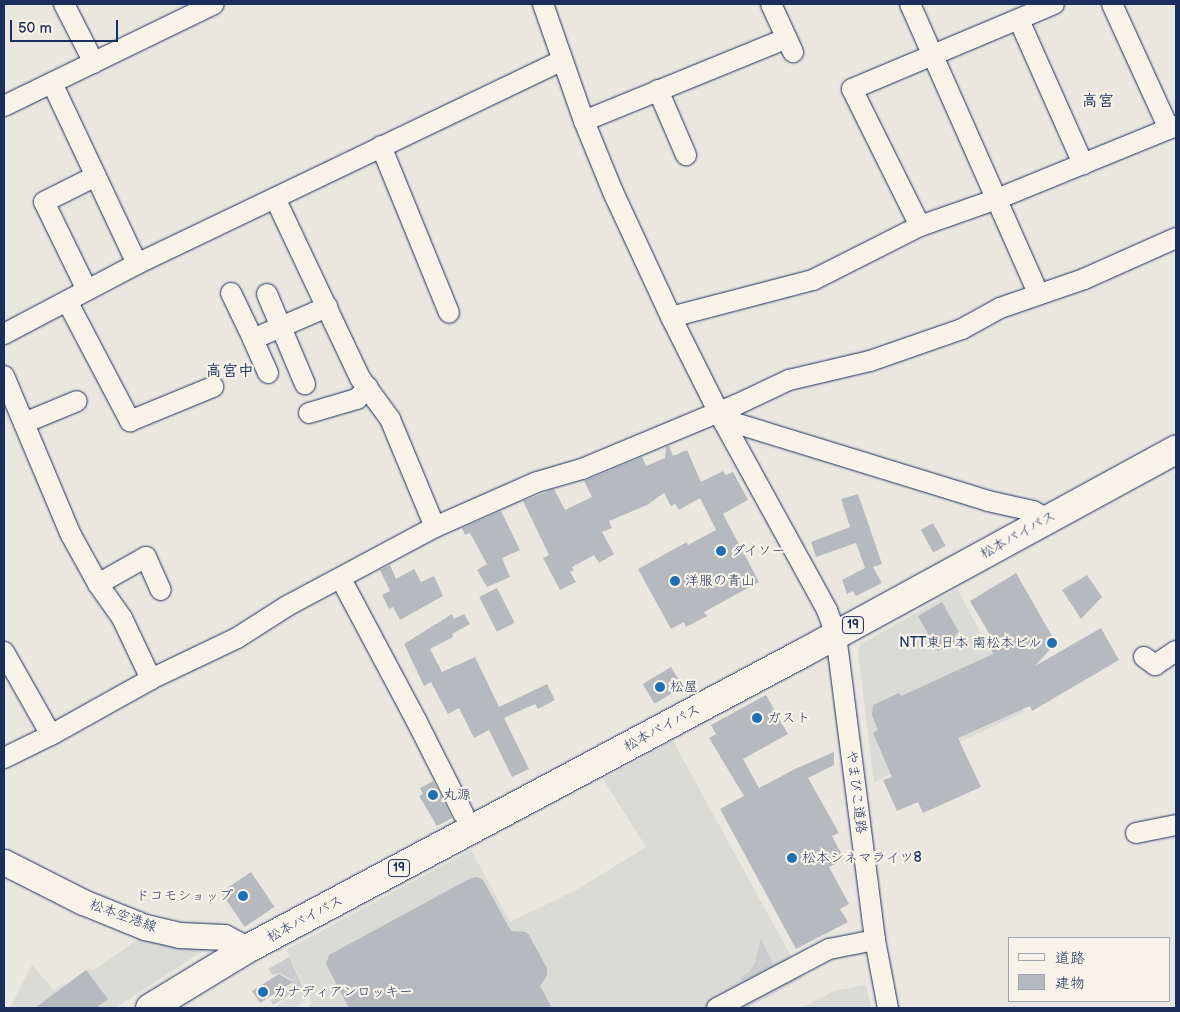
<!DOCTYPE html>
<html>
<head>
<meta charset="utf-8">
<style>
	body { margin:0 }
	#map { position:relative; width:1180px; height:1012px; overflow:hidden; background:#eae7e0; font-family:"Balsamiq Sans","Klee One",sans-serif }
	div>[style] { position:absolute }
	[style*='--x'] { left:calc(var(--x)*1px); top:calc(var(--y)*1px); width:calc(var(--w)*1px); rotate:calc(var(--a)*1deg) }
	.built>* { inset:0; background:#dadad6 }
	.green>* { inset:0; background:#cbcccd }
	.building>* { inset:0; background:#b6babf; transform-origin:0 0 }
	.roads { filter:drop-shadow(0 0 1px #1b2f5e) drop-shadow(0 0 1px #1b2f5e) }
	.minor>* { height:20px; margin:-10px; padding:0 10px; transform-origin:10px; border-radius:10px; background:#f7f3e8 }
	.major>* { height:25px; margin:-12.5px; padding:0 12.5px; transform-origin:12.5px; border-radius:12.5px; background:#f7f3e8 }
	.highway>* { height:28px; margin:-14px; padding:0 14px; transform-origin:14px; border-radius:14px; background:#f7f3e8 }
	.dots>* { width:14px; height:14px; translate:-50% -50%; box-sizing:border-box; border:2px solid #f7f3e8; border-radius:50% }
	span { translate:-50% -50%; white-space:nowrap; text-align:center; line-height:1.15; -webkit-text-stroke:4.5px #f7f3e8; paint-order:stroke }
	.shield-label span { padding:1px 4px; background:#f7f3e8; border:1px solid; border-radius:4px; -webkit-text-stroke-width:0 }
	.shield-label { font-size:12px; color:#1b2f5e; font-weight:700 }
	.street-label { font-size:14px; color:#1b2f5e }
	.poi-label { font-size:14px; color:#1b2f5e }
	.left { translate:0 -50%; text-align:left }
	.right { translate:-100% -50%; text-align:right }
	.quarter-label { font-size:16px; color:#1b2f5e; font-weight:700 }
	.frame { position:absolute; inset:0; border:5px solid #1b2f5e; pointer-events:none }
	.legend { position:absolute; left:1008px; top:937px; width:162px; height:65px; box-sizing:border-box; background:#f7f3e8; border:1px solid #9fa5b1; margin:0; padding:6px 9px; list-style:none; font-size:15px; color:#1b2f5e }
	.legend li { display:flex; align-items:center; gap:10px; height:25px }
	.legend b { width:25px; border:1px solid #9fa5b1 }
	.scale { position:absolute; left:10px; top:20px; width:108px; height:22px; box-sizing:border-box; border:2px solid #1b2f5e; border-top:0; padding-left:6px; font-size:15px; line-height:18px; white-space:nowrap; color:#1b2f5e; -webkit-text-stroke:4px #f7f3e8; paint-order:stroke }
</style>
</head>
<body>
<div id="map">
	<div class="built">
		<div style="clip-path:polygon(957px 589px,1024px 712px,874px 782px,858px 652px,860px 645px)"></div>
		<div style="clip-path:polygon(673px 741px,803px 978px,747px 1008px,308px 1008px,312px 1003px,286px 950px,471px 850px,510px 922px,578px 889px,646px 847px,603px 779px)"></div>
		<div style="clip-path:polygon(144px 935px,212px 945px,115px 1008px,12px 1008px,11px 1006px,32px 965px,54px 990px,64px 983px,67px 985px,89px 968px,91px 971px,103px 964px)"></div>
		<div style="clip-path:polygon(866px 985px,871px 1008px,801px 1008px,834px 991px)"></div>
		<div style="clip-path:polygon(303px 989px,309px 998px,293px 1008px,273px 1008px)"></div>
	</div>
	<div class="green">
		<div style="clip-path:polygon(761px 939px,774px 965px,742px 981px,740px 978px,749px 972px,755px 963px)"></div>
		<div style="clip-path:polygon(289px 957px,303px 987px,273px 1005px,271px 1000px,293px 984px,292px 980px,279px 973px,273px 975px,268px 969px)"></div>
	</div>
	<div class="building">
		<div style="clip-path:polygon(669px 446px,673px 456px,687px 450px,701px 482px,723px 471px,726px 475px,733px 472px,748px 500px,723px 514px,759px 582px,704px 612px,707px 616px,686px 627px,684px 622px,671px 629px,638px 569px,687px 542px,688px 545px,716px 530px,700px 498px,679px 510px,675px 504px,671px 506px,664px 493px,647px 505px,609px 521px,612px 528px,602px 532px,614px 554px,599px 563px,594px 555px,572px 567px,574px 570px,570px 572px,576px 582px,560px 590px,543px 558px,549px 555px,523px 501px,554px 489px,565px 510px,592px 497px,584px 481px,642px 457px,646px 466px,665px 458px,666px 447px)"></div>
		<div style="clip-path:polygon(858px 494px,882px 564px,873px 567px,882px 583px,856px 596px,853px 591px,847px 594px,842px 580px,865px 568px,856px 543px,816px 557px,811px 542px,850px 527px,841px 499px)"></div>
		<div style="clip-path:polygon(501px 511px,520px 550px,502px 558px,510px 577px,487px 587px,477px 570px,487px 564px,470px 533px,465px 535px,462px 528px)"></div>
		<div style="left:933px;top:523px;width:26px;height:14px;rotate:61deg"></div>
		<div style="clip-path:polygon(390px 565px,396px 579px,414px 569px,421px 582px,434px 576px,443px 596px,400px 620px,393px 607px,389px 609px,382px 595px,390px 591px,380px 570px)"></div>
		<div style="clip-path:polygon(1016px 573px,1056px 643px,1035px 666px,1101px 628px,1119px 660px,1032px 711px,1030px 706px,958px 738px,981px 787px,923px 813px,918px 802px,897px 811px,883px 780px,892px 777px,873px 733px,878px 730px,872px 715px,873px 705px,899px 693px,901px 696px,993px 654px,991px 650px,997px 647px,970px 601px)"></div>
		<div style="clip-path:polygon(1087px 575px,1102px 597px,1081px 619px,1062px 590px)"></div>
		<div style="left:497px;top:588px;width:39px;height:20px;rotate:63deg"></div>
		<div style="clip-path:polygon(942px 602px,959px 632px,955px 635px,957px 640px,938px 651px,918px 616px)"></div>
		<div style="clip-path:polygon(452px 614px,454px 619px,464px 614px,470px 624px,452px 634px,453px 637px,430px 649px,442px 672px,475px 657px,499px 707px,547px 684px,555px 700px,538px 709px,535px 704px,504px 718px,529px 769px,512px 777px,489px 730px,474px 738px,459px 708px,448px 714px,431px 682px,424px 686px,404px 644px)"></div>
		<div style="left:671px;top:667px;width:23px;height:33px;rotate:59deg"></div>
		<div style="clip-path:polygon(766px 695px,788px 734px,743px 759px,759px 788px,795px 769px,834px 752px,834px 765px,808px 778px,839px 833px,832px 836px,844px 859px,829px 867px,849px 904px,840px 909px,848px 922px,796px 949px,720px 809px,744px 796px,709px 738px,716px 734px,711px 725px)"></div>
		<div style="clip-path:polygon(433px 781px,452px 818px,437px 826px,419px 796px,423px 794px,420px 788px)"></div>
		<div style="left:251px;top:872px;width:42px;height:36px;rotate:56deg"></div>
		<div style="clip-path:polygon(477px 877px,483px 880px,511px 931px,526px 932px,529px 935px,547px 968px,547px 976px,540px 986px,552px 1008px,349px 1008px,326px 964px,329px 955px,471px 878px)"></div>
		<div style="clip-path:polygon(86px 970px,108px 999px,96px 1008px,35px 1008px)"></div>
		<div style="clip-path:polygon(279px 974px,293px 982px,260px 1003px,252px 991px)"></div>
	</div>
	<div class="roads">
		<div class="minor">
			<div style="--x:64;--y:4;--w:66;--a:63"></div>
			<div style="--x:543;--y:4;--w:124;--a:70.7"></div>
			<div style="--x:584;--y:121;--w:77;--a:67.8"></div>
			<div style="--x:613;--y:192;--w:138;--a:65.1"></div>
			<div style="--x:671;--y:317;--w:114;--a:63.4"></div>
			<div style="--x:722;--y:419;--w:218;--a:61.2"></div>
			<div style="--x:827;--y:610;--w:27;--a:70"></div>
			<div style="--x:836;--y:635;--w:307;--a:82.7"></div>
			<div style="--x:875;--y:940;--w:69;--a:79.2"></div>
			<div style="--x:771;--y:4;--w:53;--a:65.4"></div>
			<div style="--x:910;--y:4;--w:316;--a:66.1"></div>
			<div style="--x:1112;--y:4;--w:137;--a:65.5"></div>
			<div style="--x:1019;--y:20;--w:158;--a:66"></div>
			<div style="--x:52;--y:83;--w:200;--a:64.8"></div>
			<div style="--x:658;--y:90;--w:71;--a:66.7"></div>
			<div style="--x:4;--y:106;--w:233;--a:-25.9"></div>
			<div style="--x:584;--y:121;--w:219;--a:-22.2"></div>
			<div style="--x:381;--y:146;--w:180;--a:67.8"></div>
			<div style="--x:275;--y:198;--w:199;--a:64.7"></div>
			<div style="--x:360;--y:378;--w:51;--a:53.8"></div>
			<div style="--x:390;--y:419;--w:117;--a:67.4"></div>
			<div style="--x:920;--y:226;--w:153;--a:-116.4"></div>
			<div style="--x:852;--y:89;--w:219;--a:-22.8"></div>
			<div style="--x:87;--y:290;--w:98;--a:-116"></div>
			<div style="--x:44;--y:202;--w:58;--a:-26.6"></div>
			<div style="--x:231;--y:293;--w:51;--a:64.4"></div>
			<div style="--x:267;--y:294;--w:98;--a:67.1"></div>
			<div style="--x:67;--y:301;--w:136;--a:62.3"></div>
			<div style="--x:130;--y:421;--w:90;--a:-22.3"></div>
			<div style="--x:671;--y:317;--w:147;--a:-14.6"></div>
			<div style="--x:813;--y:280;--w:120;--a:-26.8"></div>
			<div style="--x:920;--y:226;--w:82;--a:-19.3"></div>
			<div style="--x:997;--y:199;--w:193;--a:-22.2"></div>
			<div style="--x:4;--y:334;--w:150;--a:-27.8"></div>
			<div style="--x:137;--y:264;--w:471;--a:-25.6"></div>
			<div style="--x:268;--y:373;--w:37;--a:-114"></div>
			<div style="--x:253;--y:339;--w:81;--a:-23.4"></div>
			<div style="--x:4;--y:376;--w:173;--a:67.2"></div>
			<div style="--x:71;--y:535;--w:56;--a:61.1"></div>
			<div style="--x:98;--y:584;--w:42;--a:54.8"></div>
			<div style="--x:122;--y:618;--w:68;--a:64.6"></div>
			<div style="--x:309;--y:413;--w:50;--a:-16.3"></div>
			<div style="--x:357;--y:399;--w:16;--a:-47"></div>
			<div style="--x:722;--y:419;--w:278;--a:17.1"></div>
			<div style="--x:988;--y:501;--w:46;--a:12.5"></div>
			<div style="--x:1033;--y:511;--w:17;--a:28"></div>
			<div style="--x:24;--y:423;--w:57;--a:-22.5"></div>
			<div style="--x:341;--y:579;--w:162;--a:62"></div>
			<div style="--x:417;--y:722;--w:104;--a:63.2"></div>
			<div style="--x:98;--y:584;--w:55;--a:-29.4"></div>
			<div style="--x:146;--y:557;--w:36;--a:66"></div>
			<div style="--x:4;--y:652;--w:95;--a:60.5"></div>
			<div style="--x:1144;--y:657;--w:14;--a:36"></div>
			<div style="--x:1155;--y:665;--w:25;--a:-34"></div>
			<div style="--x:4;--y:758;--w:52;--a:-26.1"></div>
			<div style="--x:51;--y:735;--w:115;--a:-29.2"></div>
			<div style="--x:151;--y:679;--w:95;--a:-25.5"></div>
			<div style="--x:237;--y:638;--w:59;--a:-32.6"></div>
			<div style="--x:287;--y:606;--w:168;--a:-28.1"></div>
			<div style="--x:435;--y:527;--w:111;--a:-23.8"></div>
			<div style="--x:537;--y:482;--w:47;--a:-16.1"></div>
			<div style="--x:582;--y:469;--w:167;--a:-22.6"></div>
			<div style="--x:736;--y:405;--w:59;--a:-25.3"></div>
			<div style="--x:789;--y:380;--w:83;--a:-13.2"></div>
			<div style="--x:870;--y:361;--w:97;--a:-19.2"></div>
			<div style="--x:962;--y:329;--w:43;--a:-28.9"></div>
			<div style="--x:1000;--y:308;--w:89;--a:-19"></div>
			<div style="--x:1084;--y:279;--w:101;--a:-24"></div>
			<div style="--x:1136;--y:833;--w:41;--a:-11.3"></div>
			<div style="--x:717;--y:1008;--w:127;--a:-27.8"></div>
			<div style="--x:829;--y:949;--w:47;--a:-11.1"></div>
		</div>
		<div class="major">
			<div style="--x:4;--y:862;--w:89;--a:26.9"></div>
			<div style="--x:83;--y:902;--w:67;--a:22"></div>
			<div style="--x:145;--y:927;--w:36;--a:13"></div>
			<div style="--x:180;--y:935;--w:44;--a:2.6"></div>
			<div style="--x:224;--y:937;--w:26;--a:28"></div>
		</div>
		<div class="highway">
			<div style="--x:150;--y:1008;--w:114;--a:-31.3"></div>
			<div style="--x:247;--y:949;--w:630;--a:-28.03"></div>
			<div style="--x:803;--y:653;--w:425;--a:-28.6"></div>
		</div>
	</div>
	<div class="dots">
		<div style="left:721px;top:551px;background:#1f6fb2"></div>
		<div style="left:675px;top:581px;background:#1f6fb2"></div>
		<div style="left:1052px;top:643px;background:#1f6fb2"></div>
		<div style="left:660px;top:687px;background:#1f6fb2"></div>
		<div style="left:757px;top:718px;background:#1f6fb2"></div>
		<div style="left:433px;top:795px;background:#1f6fb2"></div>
		<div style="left:792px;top:858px;background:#1f6fb2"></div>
		<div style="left:243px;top:896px;background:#1f6fb2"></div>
		<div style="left:263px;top:992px;background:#1f6fb2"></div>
	</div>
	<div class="shield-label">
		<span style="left:853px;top:625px">19</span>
		<span style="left:399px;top:868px">19</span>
	</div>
	<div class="street-label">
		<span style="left:1018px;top:535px;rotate:-29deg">松本バイパス</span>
		<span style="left:662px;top:728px;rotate:-28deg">松本バイパス</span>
		<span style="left:856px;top:792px;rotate:83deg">やまびこ道路</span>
		<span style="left:123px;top:916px;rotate:20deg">松本空港線</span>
		<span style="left:305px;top:919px;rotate:-28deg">松本バイパス</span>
	</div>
	<div class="poi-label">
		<span class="left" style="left:731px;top:551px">ダイソー</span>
		<span class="left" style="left:685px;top:581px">洋服の青山</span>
		<span class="right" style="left:1042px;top:643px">NTT東日本 南松本ビル</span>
		<span class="left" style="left:670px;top:687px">松屋</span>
		<span class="left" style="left:767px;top:718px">ガスト</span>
		<span class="left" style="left:443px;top:795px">丸源</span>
		<span class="left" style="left:802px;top:858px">松本シネマライツ8</span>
		<span class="right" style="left:233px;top:896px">ドコモショップ</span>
		<span class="left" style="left:273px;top:992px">カナディアンロッキー</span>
	</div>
	<div class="quarter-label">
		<span style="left:1098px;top:102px">高宮</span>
		<span style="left:230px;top:372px">高宮中</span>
	</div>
	<div class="frame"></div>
	<ul class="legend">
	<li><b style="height:6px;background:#f7f3e8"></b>道路</li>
	<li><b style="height:14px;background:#b6babf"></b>建物</li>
	</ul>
	<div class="scale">50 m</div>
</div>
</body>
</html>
